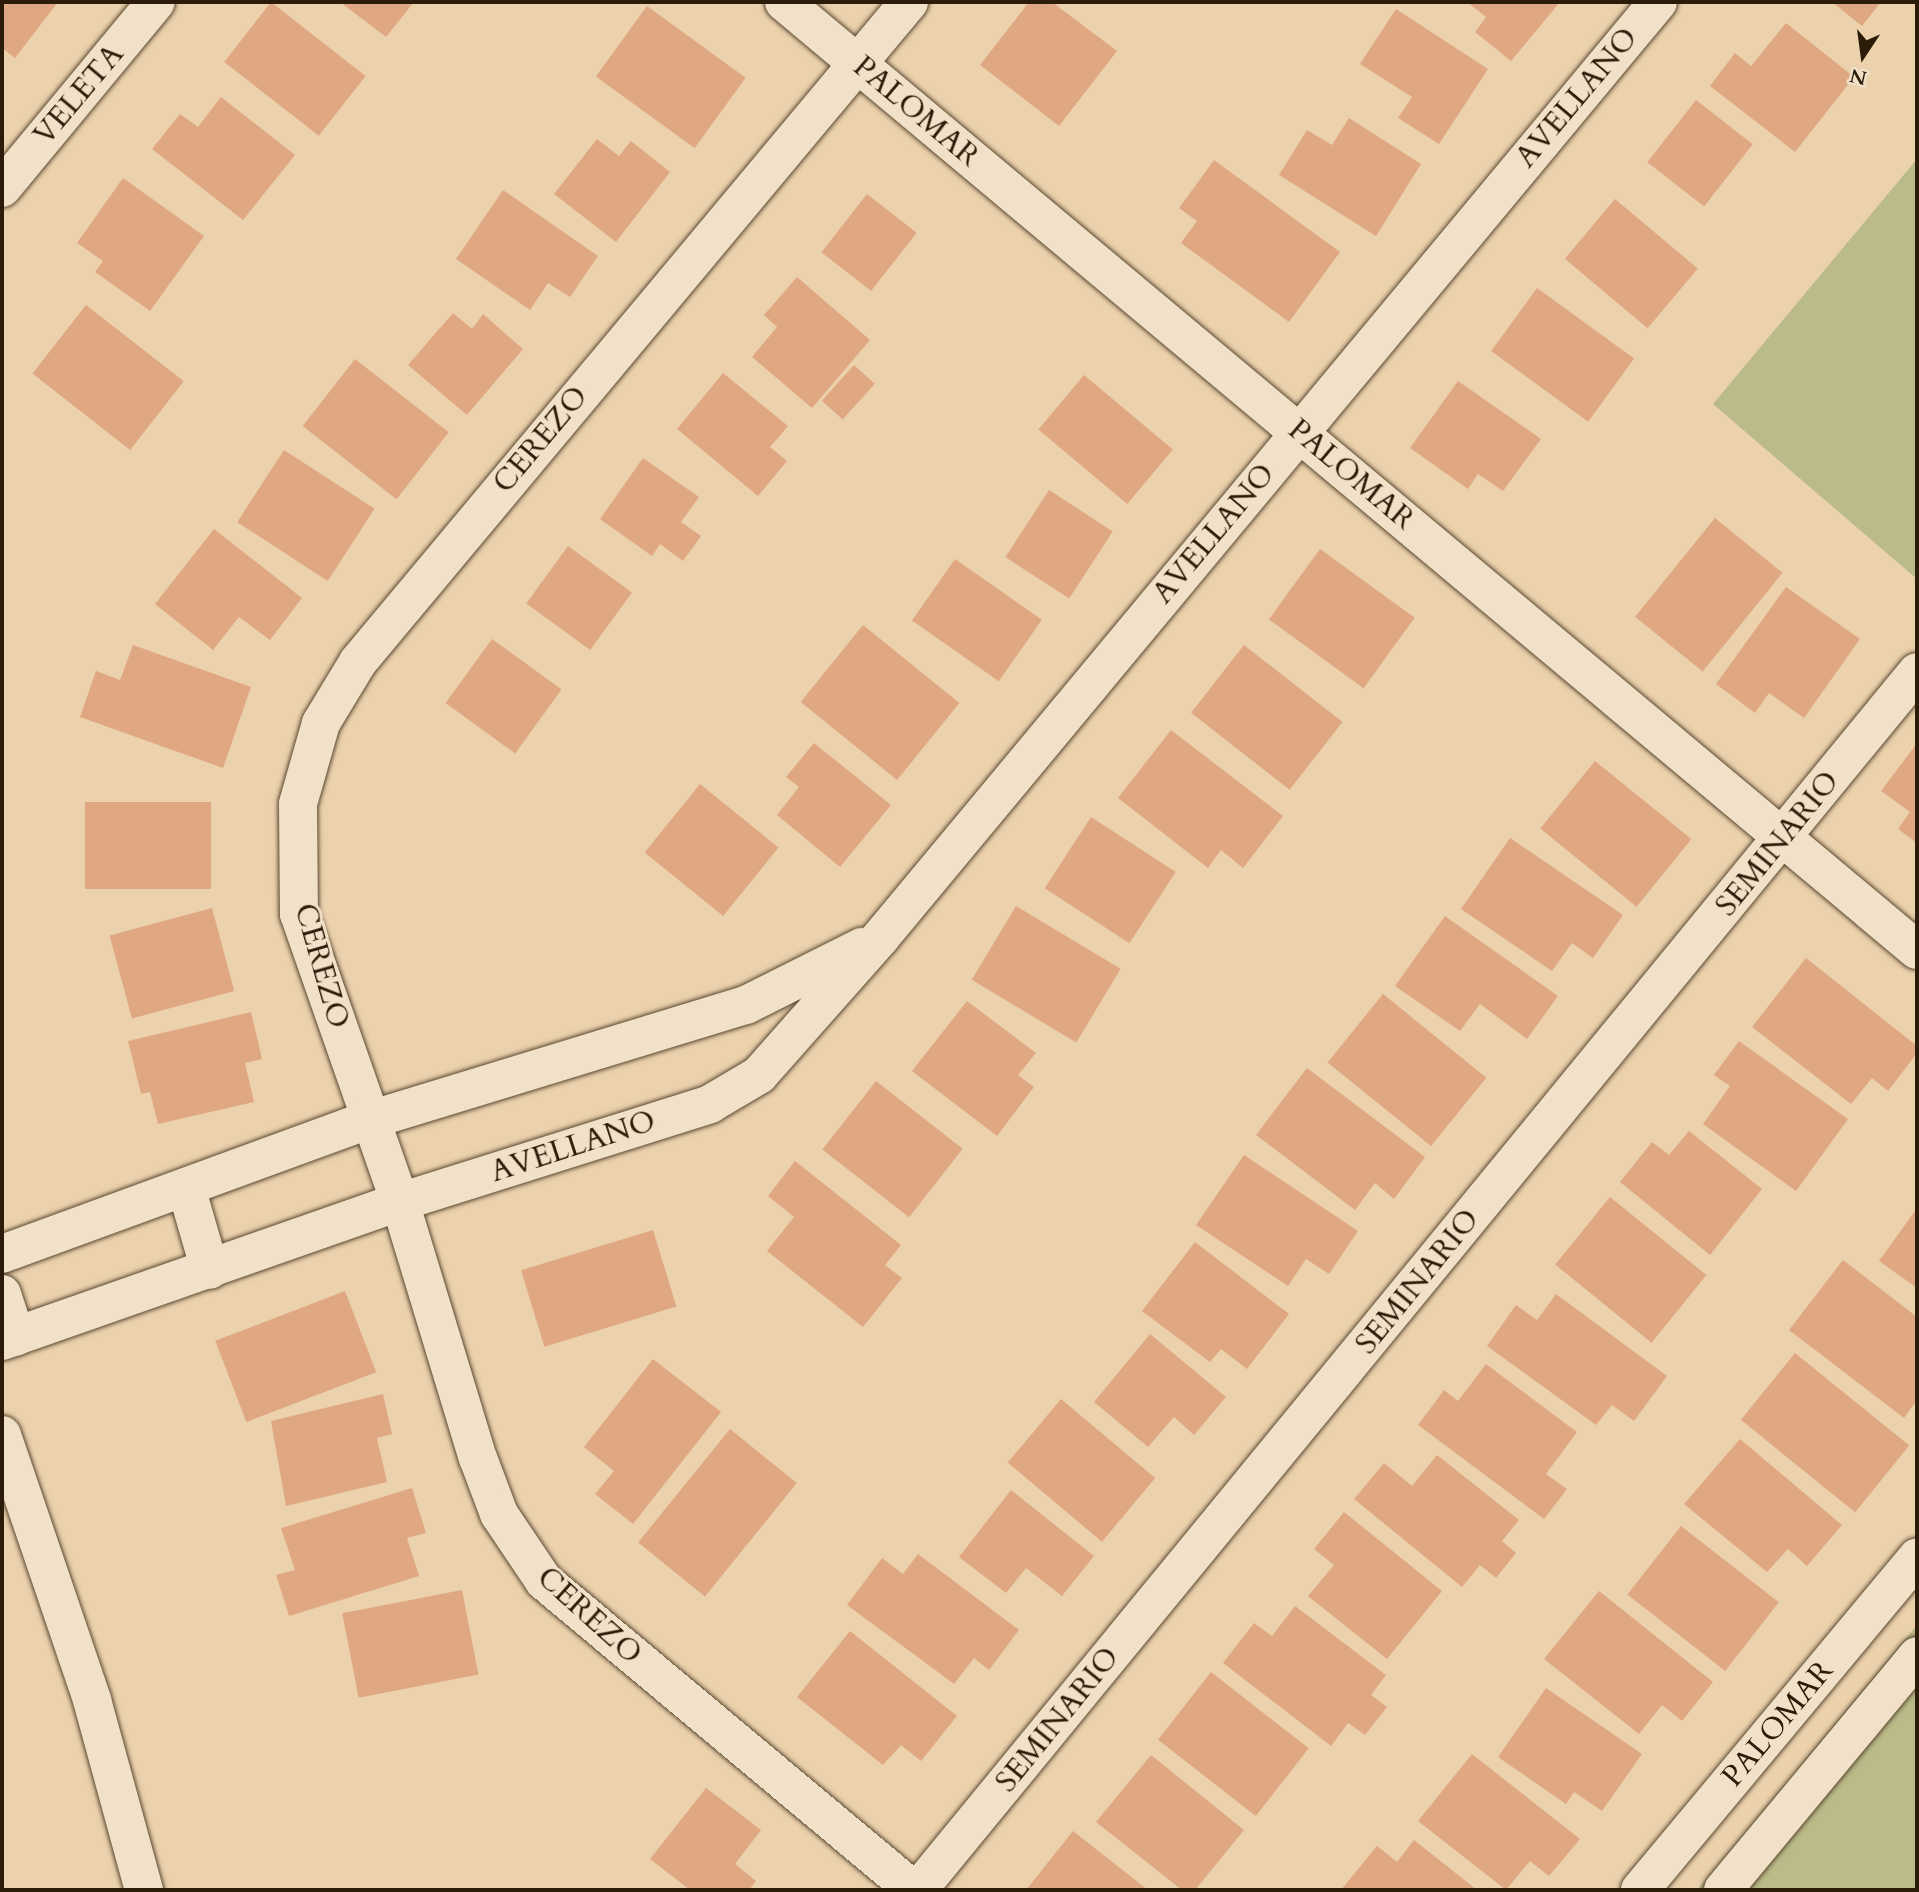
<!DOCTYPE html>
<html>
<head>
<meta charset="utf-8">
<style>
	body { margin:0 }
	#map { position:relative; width:1919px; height:1892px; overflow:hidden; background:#ebd1ac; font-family:Cardo,serif }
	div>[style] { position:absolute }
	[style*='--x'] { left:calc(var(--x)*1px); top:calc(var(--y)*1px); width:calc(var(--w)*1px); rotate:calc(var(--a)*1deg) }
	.green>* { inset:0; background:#babb88 }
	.building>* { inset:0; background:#dfa883; transform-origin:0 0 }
	.roads { filter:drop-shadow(0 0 2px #5b4932) drop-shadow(0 0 2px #5b4932) }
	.minor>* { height:38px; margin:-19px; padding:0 19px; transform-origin:19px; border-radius:19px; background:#f2e1c9 }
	span { translate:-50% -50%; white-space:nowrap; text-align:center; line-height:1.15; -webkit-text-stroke:6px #f2e1c9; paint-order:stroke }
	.street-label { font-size:30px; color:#2b1c09 }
	.frame { position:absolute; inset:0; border:4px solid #2b1c09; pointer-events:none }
	.north { position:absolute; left:1828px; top:21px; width:70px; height:70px; -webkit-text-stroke:5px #f2e1c9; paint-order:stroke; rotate:193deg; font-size:19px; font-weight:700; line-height:28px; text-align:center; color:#2b1c09 }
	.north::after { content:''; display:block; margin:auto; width:24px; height:32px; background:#2b1c09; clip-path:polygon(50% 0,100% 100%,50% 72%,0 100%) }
</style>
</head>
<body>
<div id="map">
	<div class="green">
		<div style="clip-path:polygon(1917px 159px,1917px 579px,1713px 404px)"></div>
		<div style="clip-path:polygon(1917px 1625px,1917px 1890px,1697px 1890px)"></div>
	</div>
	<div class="building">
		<div style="clip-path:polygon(2px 2px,58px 2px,15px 58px,2px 48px)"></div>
		<div style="left:271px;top:2px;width:120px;height:76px;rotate:38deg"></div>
		<div style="clip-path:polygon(340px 2px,414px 2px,386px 37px)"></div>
		<div style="clip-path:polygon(1029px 2px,1052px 2px,1117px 51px,1059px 126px,980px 65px)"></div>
		<div style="clip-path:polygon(1467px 2px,1560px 2px,1511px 61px,1475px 32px,1486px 17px)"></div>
		<div style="clip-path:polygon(1832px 2px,1881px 2px,1862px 26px)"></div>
		<div style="left:647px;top:6px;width:122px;height:87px;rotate:36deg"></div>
		<div style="clip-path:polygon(1396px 9px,1488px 69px,1439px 144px,1398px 118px,1412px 97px,1360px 64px)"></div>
		<div style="clip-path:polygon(1786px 23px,1854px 77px,1795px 152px,1710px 86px,1735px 53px,1751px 66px)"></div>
		<div style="clip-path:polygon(221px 97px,295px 155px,243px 220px,152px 149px,180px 114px,198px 127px)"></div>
		<div style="left:1696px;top:100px;width:72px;height:79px;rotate:38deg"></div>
		<div style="clip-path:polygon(1349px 118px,1421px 164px,1376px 236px,1279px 175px,1307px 130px,1332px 145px)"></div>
		<div style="clip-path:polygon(597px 139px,619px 156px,631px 141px,670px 172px,616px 242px,554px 194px)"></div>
		<div style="clip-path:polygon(1214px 160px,1340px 252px,1289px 322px,1181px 243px,1197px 221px,1179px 208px)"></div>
		<div style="clip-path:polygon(123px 178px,204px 236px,150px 311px,95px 272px,103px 261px,77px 243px)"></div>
		<div style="clip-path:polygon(503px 190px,598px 256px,570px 297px,548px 283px,530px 310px,456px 259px)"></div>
		<div style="left:867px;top:194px;width:63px;height:74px;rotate:38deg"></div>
		<div style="left:1615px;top:199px;width:108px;height:78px;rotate:40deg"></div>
		<div style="clip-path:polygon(797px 277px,870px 340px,812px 408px,752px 357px,777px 327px,764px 315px)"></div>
		<div style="left:1537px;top:288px;width:120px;height:78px;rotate:36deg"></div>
		<div style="left:86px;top:305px;width:124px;height:87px;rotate:38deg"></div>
		<div style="clip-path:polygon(453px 313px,472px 329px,483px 314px,523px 349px,467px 415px,408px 365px)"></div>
		<div style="left:355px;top:359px;width:119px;height:85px;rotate:38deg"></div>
		<div style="left:854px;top:365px;width:28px;height:48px;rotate:42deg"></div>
		<div style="clip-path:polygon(723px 373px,788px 426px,770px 447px,787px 461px,758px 496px,677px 429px)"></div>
		<div style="left:1084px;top:375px;width:116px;height:71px;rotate:40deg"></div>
		<div style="clip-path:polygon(1458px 381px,1541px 439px,1503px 491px,1478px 474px,1468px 489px,1410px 448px)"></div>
		<div style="left:284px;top:450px;width:108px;height:86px;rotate:33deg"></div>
		<div style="clip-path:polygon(643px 458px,699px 497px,681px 522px,701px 536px,683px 561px,660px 544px,652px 556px,600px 519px)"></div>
		<div style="left:1049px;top:490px;width:76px;height:80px;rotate:33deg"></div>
		<div style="left:1715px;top:518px;width:87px;height:127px;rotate:39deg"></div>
		<div style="clip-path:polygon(214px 529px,302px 598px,270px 640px,239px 617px,213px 650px,155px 604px)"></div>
		<div style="left:568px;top:546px;width:79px;height:71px;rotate:36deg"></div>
		<div style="left:1320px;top:549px;width:117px;height:87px;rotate:36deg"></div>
		<div style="left:955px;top:559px;width:106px;height:75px;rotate:35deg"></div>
		<div style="clip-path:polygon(1786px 587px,1860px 639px,1804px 718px,1769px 693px,1755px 713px,1716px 684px)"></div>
		<div style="left:863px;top:625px;width:124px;height:99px;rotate:39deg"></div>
		<div style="left:492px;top:639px;width:86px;height:79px;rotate:36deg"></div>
		<div style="clip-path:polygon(133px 645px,251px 687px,223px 768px,80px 717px,96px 671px,120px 680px)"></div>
		<div style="left:1244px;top:645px;width:125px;height:86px;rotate:38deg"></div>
		<div style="clip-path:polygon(1171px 730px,1283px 816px,1243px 868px,1221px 850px,1208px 868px,1118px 798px)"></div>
		<div style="clip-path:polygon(814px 743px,891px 805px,840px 867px,777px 815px,799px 787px,786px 777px)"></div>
		<div style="clip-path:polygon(1917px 743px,1917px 843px,1898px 829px,1910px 812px,1881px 791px)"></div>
		<div style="left:1595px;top:761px;width:124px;height:87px;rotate:39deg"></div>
		<div style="left:700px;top:784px;width:101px;height:88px;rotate:39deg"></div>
		<div style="left:85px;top:802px;width:126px;height:87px"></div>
		<div style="left:1091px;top:817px;width:101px;height:85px;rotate:33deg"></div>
		<div style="clip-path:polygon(1510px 838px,1623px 915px,1593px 958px,1572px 943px,1552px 971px,1461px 909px)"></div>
		<div style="left:1016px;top:906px;width:122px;height:86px;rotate:31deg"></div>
		<div style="left:212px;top:908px;width:86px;height:106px;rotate:75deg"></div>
		<div style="clip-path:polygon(1445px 916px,1558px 996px,1527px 1039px,1480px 1004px,1460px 1031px,1395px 986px)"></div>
		<div style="clip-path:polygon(1806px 958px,1917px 1046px,1917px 1053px,1888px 1091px,1872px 1078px,1851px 1104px,1752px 1027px)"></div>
		<div style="left:1383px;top:994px;width:133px;height:88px;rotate:39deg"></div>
		<div style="clip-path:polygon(967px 1001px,1036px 1053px,1018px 1075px,1034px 1087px,997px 1136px,912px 1071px)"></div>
		<div style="clip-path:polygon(251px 1012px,262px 1059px,245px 1063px,254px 1102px,158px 1124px,150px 1092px,141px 1094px,128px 1041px)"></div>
		<div style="clip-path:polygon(1739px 1041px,1848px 1119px,1796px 1191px,1703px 1124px,1730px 1086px,1714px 1075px)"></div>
		<div style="clip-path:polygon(1307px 1068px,1425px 1157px,1394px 1199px,1375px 1183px,1355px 1210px,1256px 1135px)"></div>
		<div style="left:876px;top:1081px;width:110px;height:87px;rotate:38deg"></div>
		<div style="clip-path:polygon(1689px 1131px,1762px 1189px,1710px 1255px,1620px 1182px,1652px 1142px,1669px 1155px)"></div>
		<div style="clip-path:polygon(1244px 1155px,1358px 1231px,1329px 1274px,1306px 1259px,1288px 1286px,1196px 1225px)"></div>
		<div style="clip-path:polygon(795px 1161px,901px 1245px,885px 1265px,902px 1278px,863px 1327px,767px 1251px,794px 1217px,768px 1196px)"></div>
		<div style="left:1610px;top:1197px;width:124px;height:87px;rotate:39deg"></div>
		<div style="clip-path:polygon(1917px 1208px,1917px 1288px,1879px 1261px)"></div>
		<div style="left:653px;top:1230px;width:80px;height:138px;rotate:73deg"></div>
		<div style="clip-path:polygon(1195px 1242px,1289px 1314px,1247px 1369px,1221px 1349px,1210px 1362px,1142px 1311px)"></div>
		<div style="clip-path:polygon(1843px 1260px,1917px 1317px,1917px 1400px,1904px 1418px,1789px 1330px)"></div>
		<div style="left:345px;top:1291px;width:87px;height:139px;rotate:69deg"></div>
		<div style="clip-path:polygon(1556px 1294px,1667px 1376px,1634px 1421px,1612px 1405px,1596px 1425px,1487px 1346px,1516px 1305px,1537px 1320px)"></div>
		<div style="clip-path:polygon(1150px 1334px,1226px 1397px,1194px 1435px,1174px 1417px,1148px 1447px,1094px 1402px)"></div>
		<div style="left:1795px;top:1353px;width:147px;height:86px;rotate:39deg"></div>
		<div style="clip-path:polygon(653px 1359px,721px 1412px,633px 1524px,595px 1494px,614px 1471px,584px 1447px)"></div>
		<div style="clip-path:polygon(1486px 1364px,1577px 1432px,1546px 1474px,1567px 1489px,1544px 1519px,1418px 1425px,1444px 1390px,1458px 1401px)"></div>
		<div style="clip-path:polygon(383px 1394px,392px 1434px,377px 1438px,387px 1482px,286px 1506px,271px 1421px)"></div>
		<div style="left:1061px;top:1399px;width:123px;height:83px;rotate:40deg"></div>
		<div style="left:730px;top:1429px;width:86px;height:146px;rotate:39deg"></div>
		<div style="clip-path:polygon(1740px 1439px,1842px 1525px,1807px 1566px,1788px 1549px,1767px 1572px,1684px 1504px)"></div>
		<div style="clip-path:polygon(1437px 1455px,1519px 1520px,1502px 1541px,1516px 1553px,1496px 1578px,1480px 1565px,1462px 1587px,1354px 1499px,1384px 1463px,1412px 1486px)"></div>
		<div style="clip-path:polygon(412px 1488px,426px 1533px,407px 1538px,419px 1576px,289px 1616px,276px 1575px,295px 1570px,281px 1528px)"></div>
		<div style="clip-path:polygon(1011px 1490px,1094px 1556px,1062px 1596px,1026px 1568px,1006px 1593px,959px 1557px)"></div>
		<div style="clip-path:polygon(1344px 1512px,1442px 1591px,1387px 1659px,1308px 1596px,1334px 1565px,1314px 1549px)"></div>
		<div style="left:1681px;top:1526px;width:124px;height:87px;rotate:38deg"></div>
		<div style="clip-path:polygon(918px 1554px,1019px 1630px,989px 1670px,974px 1658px,954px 1684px,847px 1605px,882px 1558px,903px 1574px)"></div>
		<div style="left:462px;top:1590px;width:86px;height:122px;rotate:79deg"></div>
		<div style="clip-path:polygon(1599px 1591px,1713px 1682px,1682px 1721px,1662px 1705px,1639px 1734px,1544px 1659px)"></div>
		<div style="clip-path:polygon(1295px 1606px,1386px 1675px,1371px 1695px,1387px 1707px,1365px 1735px,1348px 1723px,1331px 1746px,1223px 1663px,1254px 1623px,1272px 1636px)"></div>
		<div style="clip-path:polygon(850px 1631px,957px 1716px,921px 1761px,901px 1745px,883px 1765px,797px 1697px)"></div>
		<div style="left:1211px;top:1672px;width:124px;height:86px;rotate:38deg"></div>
		<div style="clip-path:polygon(1546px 1688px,1642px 1754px,1602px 1811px,1574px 1792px,1566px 1804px,1498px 1757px)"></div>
		<div style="clip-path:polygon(1472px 1754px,1580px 1839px,1549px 1876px,1530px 1861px,1506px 1890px,1418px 1821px)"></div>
		<div style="clip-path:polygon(1151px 1755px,1244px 1830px,1195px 1890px,1182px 1890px,1096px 1822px)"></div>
		<div style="clip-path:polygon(706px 1788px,761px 1830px,735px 1864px,756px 1881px,749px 1890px,690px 1890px,650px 1859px)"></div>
		<div style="clip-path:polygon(1073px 1831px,1148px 1890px,1026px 1890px)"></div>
		<div style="clip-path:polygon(1414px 1840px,1477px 1890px,1341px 1890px,1377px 1846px,1397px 1862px)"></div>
	</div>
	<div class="roads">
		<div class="minor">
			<div style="--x:784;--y:2;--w:1477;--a:39.92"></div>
			<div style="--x:909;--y:2;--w:860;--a:129.86"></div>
			<div style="--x:358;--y:662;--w:71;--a:121.2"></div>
			<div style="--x:321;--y:723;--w:84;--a:105.9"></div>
			<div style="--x:298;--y:804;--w:110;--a:89.5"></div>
			<div style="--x:299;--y:914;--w:305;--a:70.7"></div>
			<div style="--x:400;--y:1202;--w:268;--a:73.1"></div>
			<div style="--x:478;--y:1458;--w:60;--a:69.4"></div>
			<div style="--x:499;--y:1514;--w:81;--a:56.1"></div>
			<div style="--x:544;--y:1581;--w:481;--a:39.9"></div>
			<div style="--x:2;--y:188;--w:241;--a:-50.4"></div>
			<div style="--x:186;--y:1187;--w:86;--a:73.9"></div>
			<div style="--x:2;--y:1254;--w:388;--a:-20.1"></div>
			<div style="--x:366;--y:1121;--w:397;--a:-17"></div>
			<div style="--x:746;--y:1005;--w:130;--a:-26.6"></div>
			<div style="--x:2;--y:1294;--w:45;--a:72"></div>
			<div style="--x:2;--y:1341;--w:422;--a:-19.3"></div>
			<div style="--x:400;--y:1202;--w:325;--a:-17.5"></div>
			<div style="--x:710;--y:1104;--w:57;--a:-30.6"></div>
			<div style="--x:759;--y:1075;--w:183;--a:-48.5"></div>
			<div style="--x:880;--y:938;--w:1217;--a:-50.27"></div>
			<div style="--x:2;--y:1435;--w:280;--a:71.2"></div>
			<div style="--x:92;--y:1700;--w:197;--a:74.7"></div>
			<div style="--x:918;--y:1890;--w:1575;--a:-50.64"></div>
			<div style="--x:1640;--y:1890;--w:433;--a:-50.2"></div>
			<div style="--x:1723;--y:1890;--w:304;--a:-50.3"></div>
		</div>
	</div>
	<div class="street-label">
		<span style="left:79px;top:95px;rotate:-50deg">VELETA</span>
		<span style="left:1577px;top:98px;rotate:-50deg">AVELLANO</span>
		<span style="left:916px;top:112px;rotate:40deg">PALOMAR</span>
		<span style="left:541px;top:440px;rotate:-50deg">CEREZO</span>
		<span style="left:1351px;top:475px;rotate:40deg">PALOMAR</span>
		<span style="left:1214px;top:534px;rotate:-50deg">AVELLANO</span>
		<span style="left:1778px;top:844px;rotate:-51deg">SEMINARIO</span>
		<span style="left:321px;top:966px;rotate:74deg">CEREZO</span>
		<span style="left:573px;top:1147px;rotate:-18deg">AVELLANO</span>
		<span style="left:1418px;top:1282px;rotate:-51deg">SEMINARIO</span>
		<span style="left:589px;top:1616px;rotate:42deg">CEREZO</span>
		<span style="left:1058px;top:1720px;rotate:-51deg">SEMINARIO</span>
		<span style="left:1778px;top:1724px;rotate:-50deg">PALOMAR</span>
	</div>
	<div class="frame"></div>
	<div class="north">N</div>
</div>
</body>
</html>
